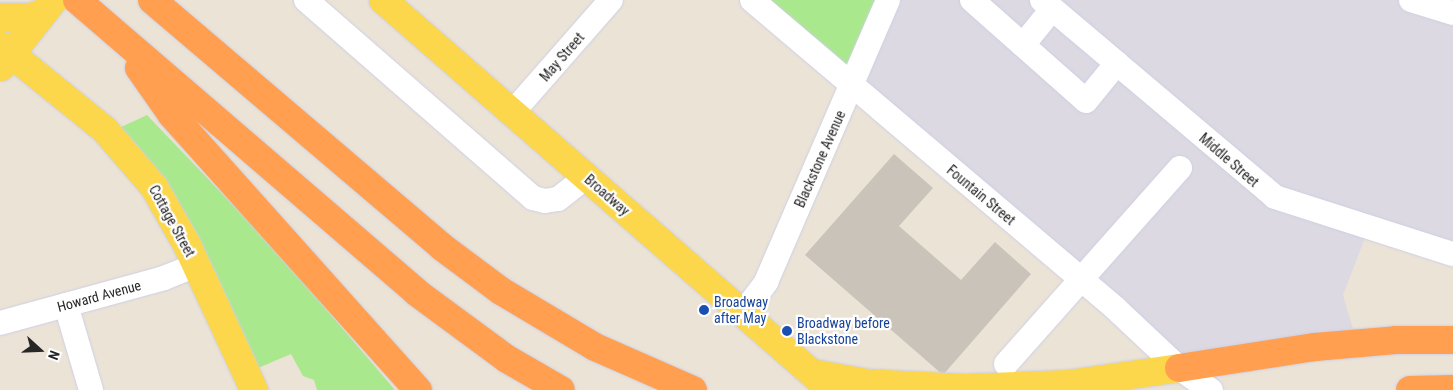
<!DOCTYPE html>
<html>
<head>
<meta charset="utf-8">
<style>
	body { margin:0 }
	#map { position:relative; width:1453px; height:390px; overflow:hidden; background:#ece3d7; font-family:"Roboto Condensed",sans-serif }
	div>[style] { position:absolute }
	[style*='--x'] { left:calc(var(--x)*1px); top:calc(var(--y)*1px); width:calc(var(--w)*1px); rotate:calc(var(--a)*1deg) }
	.industrial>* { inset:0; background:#dcd9e3 }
	.green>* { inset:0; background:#aae88e }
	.building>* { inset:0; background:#cac3ba }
	.roads { filter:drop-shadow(0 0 1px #cdd0e2) drop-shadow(0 0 1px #cdd0e2) }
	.minor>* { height:24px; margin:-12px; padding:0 12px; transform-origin:12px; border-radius:12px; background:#fff }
	.major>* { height:28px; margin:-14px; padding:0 14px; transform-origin:14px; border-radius:14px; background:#fcd74c }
	.highway>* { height:28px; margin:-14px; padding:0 14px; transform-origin:14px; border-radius:14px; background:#ff9f4f }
	.dots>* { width:14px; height:14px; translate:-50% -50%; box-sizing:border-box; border:2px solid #fff; border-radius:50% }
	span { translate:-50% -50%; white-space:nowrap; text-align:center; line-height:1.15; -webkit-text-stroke:4.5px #fff; paint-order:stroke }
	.street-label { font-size:14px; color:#272727 }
	.transit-label { font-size:14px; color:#164399 }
	.left { translate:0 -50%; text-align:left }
	.north { position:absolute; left:15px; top:325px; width:50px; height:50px; -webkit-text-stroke:4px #fff; paint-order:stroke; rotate:110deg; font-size:14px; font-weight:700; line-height:20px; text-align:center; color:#272727 }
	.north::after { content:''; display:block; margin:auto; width:18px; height:22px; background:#272727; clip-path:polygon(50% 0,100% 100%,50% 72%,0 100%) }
</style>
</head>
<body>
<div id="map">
	<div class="industrial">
		<div style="clip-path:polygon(879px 0,1453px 0,1453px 259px,1365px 238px,1343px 295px,1357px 342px,1186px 368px,847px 80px)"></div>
	</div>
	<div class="green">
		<div style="clip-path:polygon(749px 0,879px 0,845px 75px)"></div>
		<div style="clip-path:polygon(147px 115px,275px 249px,395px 390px,317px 390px,314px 380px,303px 376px,291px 354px,239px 376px,163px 209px,104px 135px)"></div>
	</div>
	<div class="building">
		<div style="clip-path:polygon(894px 154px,933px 188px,899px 226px,961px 280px,995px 242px,1031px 274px,943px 375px,805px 255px)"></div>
	</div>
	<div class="roads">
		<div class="minor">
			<div style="--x:306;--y:0;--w:301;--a:41.1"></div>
			<div style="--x:533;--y:198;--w:12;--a:14"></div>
			<div style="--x:545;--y:201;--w:13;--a:-9"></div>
			<div style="--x:558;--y:199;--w:36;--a:-38"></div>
			<div style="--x:752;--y:0;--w:476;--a:40.3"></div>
			<div style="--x:1115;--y:308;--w:88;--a:43.2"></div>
			<div style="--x:1179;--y:368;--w:39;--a:35"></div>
			<div style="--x:972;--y:0;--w:152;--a:41.5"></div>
			<div style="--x:1086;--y:101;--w:49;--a:-50.8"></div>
			<div style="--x:1042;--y:0;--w:305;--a:40.2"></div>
			<div style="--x:1275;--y:197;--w:187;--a:17.8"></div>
			<div style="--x:1411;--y:0;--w:44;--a:17.2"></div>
			<div style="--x:1023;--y:45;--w:46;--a:-51.1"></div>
			<div style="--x:512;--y:113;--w:150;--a:-48.8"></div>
			<div style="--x:66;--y:305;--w:89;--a:73.6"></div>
			<div style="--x:743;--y:313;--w:39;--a:-53"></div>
			<div style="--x:766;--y:282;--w:307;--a:-66.6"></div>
			<div style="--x:0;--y:323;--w:170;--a:-15.3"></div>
			<div style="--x:164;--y:278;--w:35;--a:-22"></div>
			<div style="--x:1006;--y:364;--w:262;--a:-48.4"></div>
		</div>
		<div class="major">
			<div style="--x:383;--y:0;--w:594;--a:41.04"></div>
			<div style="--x:0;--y:17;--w:30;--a:0"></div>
			<div style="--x:30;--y:17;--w:13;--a:-18"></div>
			<div style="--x:0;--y:45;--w:135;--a:39"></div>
			<div style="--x:105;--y:130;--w:75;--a:49.3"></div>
			<div style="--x:154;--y:187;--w:67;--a:60.4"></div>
			<div style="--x:187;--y:245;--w:160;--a:65.2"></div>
			<div style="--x:1;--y:67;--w:85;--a:-51.7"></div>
			<div style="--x:812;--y:373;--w:56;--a:10.3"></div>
			<div style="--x:867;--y:383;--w:98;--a:2.9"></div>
			<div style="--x:965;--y:388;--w:103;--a:-2.2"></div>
			<div style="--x:1068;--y:384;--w:112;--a:-8.2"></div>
		</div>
		<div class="highway">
			<div style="--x:77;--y:0;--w:447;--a:40.7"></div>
			<div style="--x:416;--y:292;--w:113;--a:36.4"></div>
			<div style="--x:507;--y:359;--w:62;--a:29.9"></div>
			<div style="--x:152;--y:0;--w:381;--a:40.4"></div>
			<div style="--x:442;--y:247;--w:74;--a:36.7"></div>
			<div style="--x:501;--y:291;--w:109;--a:30.8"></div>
			<div style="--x:595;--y:347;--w:107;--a:23.7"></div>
			<div style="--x:139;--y:68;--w:57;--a:54.9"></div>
			<div style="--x:172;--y:115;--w:369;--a:48.2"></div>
			<div style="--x:1179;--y:368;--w:138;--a:-8.8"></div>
			<div style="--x:1315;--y:347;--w:81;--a:-4.9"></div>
			<div style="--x:1396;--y:340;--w:57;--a:0"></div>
			<div style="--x:1410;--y:390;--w:43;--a:-1.3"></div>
		</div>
	</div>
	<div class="dots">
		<div style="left:704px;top:310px;background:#1a4fb4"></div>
		<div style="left:787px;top:331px;background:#1a4fb4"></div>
	</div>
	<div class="street-label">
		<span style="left:562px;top:57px;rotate:-49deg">May Street</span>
		<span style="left:820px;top:159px;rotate:-66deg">Blackstone Avenue</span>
		<span style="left:1229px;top:160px;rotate:41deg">Middle Street</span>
		<span style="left:607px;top:195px;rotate:41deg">Broadway</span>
		<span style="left:981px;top:195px;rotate:40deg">Fountain Street</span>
		<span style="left:172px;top:221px;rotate:61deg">Cottage Street</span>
		<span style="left:99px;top:296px;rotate:-15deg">Howard Avenue</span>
	</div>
	<div class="transit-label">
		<span class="left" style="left:714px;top:310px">Broadway<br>after May</span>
		<span class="left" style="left:797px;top:331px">Broadway before<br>Blackstone</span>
	</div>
	<div class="north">N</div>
</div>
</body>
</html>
